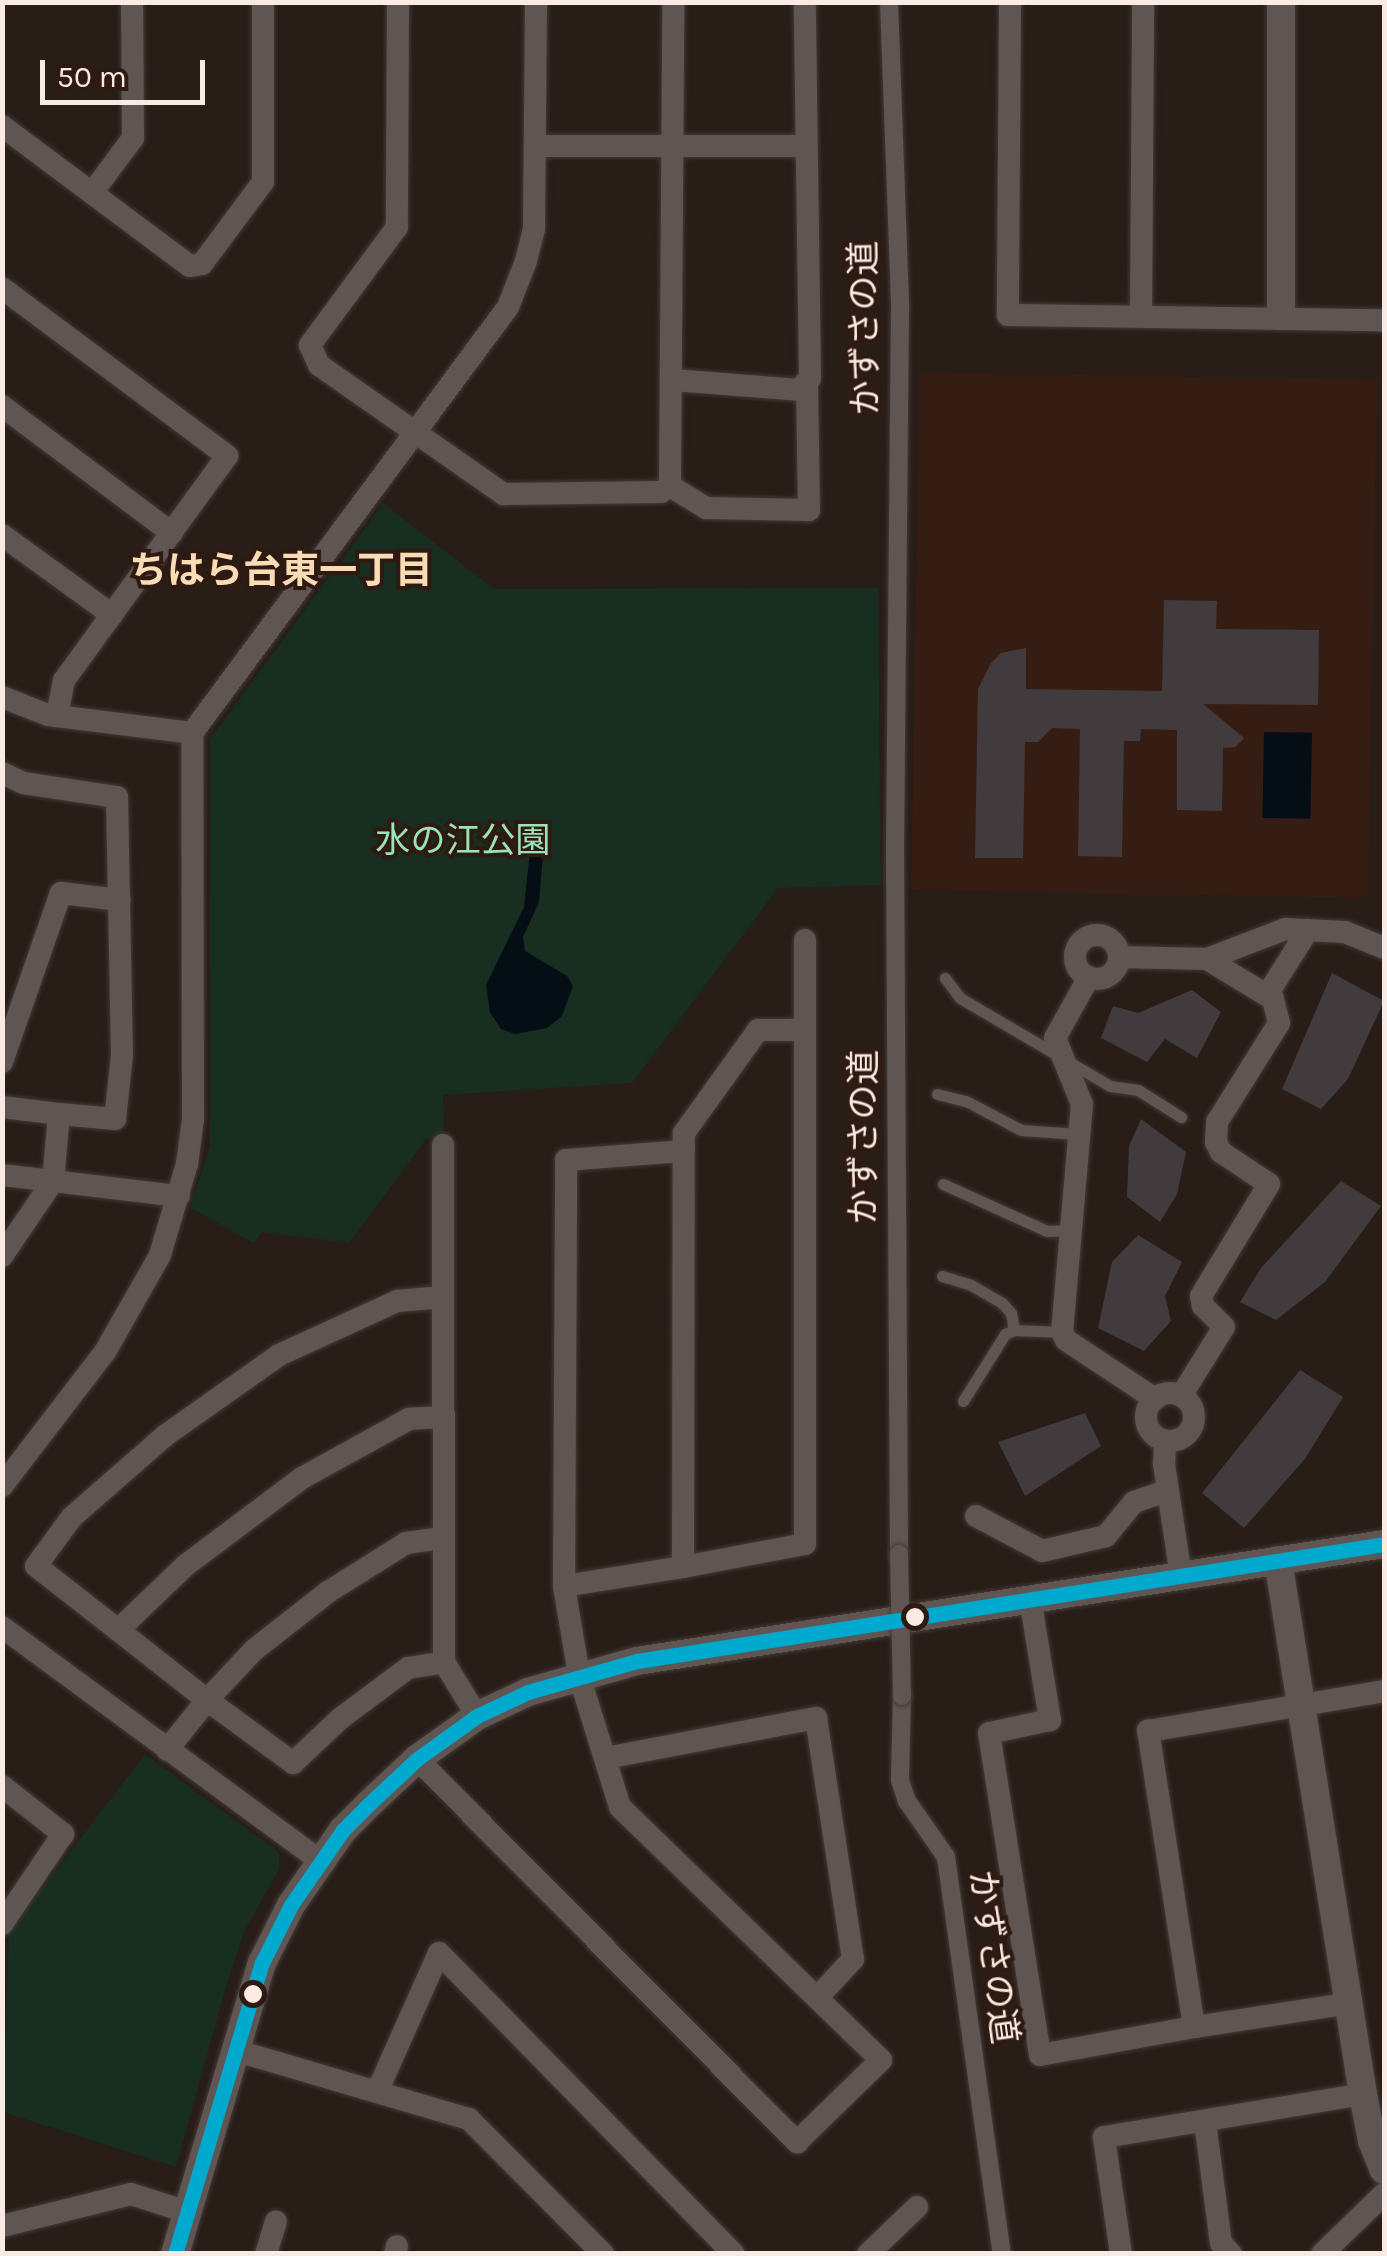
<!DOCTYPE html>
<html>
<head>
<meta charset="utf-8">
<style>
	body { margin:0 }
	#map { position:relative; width:1387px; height:2256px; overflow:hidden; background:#291d18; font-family:Karla,"Noto Sans JP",sans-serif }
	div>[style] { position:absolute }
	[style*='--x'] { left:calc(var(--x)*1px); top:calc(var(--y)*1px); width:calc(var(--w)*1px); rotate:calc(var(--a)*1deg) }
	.built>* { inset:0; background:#361d13; transform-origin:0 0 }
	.green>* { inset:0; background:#182e20 }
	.water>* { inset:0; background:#040e14; transform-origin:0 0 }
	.building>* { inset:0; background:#413b3d }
	.roads { filter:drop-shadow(0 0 2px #433935) drop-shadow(0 0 2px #433935) }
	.service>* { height:11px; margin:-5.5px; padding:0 5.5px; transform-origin:5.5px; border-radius:5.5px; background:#5f5653 }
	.pedestrian>* { height:18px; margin:-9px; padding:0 9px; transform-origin:9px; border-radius:9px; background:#5f5653 }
	.minor>* { height:22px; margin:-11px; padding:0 11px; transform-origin:11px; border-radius:11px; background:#5f5653 }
	.minor>.ring { margin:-11px; padding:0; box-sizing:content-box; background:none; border:22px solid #5f5653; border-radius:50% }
	.tertiary>* { height:28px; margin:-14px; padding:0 14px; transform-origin:14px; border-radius:14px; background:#5f5653 }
	.bridges { filter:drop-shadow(0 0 2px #433935) drop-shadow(0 0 2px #433935) }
	.pedestrian-bridge>* { height:18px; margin:-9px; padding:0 9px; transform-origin:9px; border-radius:9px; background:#5f5653 }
	.bus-1>* { height:15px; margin:-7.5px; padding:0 7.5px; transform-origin:7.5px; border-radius:7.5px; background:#00a9ce }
	.dots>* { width:28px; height:28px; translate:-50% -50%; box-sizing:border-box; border:5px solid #2f1a12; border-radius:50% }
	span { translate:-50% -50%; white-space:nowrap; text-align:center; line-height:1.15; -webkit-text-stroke:8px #2f1a12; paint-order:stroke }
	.street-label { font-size:35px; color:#f9eae4 }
	.park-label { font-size:35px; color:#99e4b6 }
	.neighbourhood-label { font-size:38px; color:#f8dcb5; font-weight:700 }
	.frame { position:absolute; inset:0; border:5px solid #f9eae4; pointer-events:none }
	.scale { position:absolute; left:40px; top:60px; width:165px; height:45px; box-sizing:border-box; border:5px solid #f9eae4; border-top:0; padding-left:12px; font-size:30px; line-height:35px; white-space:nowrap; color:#f9eae4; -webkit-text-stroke:8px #2f1a12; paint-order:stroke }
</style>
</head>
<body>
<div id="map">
	<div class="built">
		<div style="left:920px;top:372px;width:457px;height:518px;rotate:1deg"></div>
	</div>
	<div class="green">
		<div style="clip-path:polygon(383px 503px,494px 589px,878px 588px,881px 885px,778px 888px,632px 1083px,443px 1095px,444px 1137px,426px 1139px,349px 1243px,262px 1232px,254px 1243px,190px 1208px,210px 1147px,210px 739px)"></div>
		<div style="clip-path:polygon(145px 1754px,279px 1852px,279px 1869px,244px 1932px,225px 1990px,176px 2167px,3px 2112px,9px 1932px)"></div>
	</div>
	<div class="water">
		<div style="left:1264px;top:732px;width:48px;height:86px;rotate:1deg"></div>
		<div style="clip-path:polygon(540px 839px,544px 843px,539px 902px,523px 937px,525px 951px,567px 976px,573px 986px,562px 1016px,547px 1028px,515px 1034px,501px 1029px,490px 1012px,486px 985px,524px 907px,530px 851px,535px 840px)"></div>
	</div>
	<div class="building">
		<div style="clip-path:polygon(1164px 600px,1217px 601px,1216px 629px,1319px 630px,1318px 705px,1203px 704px,1244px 738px,1235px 747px,1223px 748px,1222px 811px,1177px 810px,1177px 730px,1141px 729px,1140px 741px,1124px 741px,1122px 857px,1078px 856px,1080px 729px,1052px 728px,1038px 742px,1025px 742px,1023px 858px,975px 858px,978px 689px,991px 663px,1001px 653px,1026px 648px,1026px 689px,1162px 691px)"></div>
		<div style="clip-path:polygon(1332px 973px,1384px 1001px,1348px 1079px,1321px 1109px,1282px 1089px)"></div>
		<div style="clip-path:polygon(1192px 990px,1221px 1012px,1197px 1058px,1165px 1039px,1147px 1062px,1101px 1038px,1113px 1006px,1138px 1013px)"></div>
		<div style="clip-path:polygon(1141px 1119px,1186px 1152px,1177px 1194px,1160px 1222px,1127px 1197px,1129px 1146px)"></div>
		<div style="clip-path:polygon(1341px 1181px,1381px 1206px,1325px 1282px,1276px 1320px,1240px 1302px,1261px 1268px)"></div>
		<div style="clip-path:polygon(1138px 1235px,1182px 1262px,1165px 1296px,1171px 1321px,1144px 1351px,1098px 1328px,1112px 1262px)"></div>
		<div style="clip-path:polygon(1300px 1370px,1343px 1397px,1305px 1459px,1244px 1528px,1202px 1493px)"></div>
		<div style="clip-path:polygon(1085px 1413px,1101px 1446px,1025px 1496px,998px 1442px)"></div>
	</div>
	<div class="roads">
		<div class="service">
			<div style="--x:945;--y:978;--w:25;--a:53"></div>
			<div style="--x:960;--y:998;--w:174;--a:30.4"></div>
			<div style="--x:1110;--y:1086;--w:28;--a:8"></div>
			<div style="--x:1138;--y:1090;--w:51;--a:32.1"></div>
			<div style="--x:937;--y:1094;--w:30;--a:14"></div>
			<div style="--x:966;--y:1101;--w:62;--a:27.8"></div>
			<div style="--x:1021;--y:1130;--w:57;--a:4"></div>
			<div style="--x:943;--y:1184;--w:114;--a:24.3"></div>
			<div style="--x:1047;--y:1231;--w:24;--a:-2"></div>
			<div style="--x:942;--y:1276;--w:30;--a:17"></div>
			<div style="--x:971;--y:1285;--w:36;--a:30"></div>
			<div style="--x:1002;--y:1303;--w:13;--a:48"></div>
			<div style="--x:1011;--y:1313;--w:17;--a:80"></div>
			<div style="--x:963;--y:1401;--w:79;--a:-57.9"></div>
			<div style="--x:1005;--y:1334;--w:10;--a:-24"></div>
			<div style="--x:1014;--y:1330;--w:48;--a:2.4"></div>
		</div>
		<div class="pedestrian">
			<div style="--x:889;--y:2;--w:307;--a:87.9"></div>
			<div style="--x:900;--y:309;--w:543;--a:90.53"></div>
			<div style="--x:895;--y:852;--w:702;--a:89.67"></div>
			<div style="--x:902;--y:1696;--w:84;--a:91.4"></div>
			<div style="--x:900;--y:1780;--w:22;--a:72"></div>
			<div style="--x:907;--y:1801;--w:68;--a:55.1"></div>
			<div style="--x:946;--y:1857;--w:401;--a:82"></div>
		</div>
		<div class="minor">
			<div style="--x:398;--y:2;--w:225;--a:90.3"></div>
			<div style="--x:397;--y:227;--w:147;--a:126.4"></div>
			<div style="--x:310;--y:345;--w:22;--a:66"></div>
			<div style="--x:319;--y:365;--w:225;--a:35"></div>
			<div style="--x:503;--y:494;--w:158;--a:-0.7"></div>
			<div style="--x:661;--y:492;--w:11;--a:-34"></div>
			<div style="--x:670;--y:486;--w:484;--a:-89.6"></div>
			<div style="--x:1010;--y:2;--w:313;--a:90.4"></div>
			<div style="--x:1008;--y:315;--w:376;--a:0.8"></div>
			<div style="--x:2;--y:126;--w:234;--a:36.7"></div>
			<div style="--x:190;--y:266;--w:12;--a:-9"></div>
			<div style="--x:202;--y:264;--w:102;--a:-53.4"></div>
			<div style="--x:263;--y:182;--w:180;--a:-90"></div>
			<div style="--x:536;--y:146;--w:270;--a:0"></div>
			<div style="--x:92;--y:193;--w:69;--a:-53.3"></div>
			<div style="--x:133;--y:138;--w:136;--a:-90.4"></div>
			<div style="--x:2;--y:288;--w:281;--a:36.7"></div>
			<div style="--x:227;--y:456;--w:277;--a:126"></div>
			<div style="--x:64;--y:680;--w:37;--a:101"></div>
			<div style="--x:1141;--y:315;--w:313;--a:-89.6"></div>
			<div style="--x:673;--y:380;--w:126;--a:4.5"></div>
			<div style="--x:799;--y:390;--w:16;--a:-47"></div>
			<div style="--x:810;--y:378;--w:376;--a:-90.8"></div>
			<div style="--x:2;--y:406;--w:212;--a:36.8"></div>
			<div style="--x:670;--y:486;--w:42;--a:31.4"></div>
			<div style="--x:706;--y:508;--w:103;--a:1.1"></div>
			<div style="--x:809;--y:510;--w:124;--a:-90.9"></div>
			<div style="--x:2;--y:535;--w:136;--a:36"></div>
			<div style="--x:2;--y:697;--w:49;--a:21.4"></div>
			<div style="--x:48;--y:715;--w:145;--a:7.1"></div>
			<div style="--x:2;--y:773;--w:23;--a:25"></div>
			<div style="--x:23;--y:783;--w:95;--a:8.5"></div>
			<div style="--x:117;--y:797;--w:258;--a:88.9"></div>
			<div style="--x:122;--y:1055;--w:64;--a:96.2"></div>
			<div style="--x:115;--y:1119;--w:56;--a:-174.9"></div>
			<div class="ring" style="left:1075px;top:935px;width:22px;height:22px"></div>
			<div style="--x:1119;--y:957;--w:88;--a:1.3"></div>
			<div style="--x:1207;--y:959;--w:84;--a:-21"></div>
			<div style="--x:1285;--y:929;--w:60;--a:2.9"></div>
			<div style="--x:1345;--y:932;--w:42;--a:22.3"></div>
			<div style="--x:1089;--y:977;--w:70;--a:119.1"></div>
			<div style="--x:1055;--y:1038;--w:71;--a:67.8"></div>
			<div style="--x:1082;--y:1104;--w:229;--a:95"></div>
			<div style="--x:1062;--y:1332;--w:9;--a:63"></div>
			<div style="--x:1066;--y:1340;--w:107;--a:33.5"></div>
			<div style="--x:1267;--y:995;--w:77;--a:-57.8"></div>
			<div style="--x:2;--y:1062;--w:179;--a:-70.8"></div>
			<div style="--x:61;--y:893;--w:59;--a:6.8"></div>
			<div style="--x:2;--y:1107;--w:57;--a:7"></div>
			<div style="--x:59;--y:1114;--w:67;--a:95.1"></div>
			<div style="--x:53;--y:1181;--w:91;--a:124.2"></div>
			<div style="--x:443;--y:1145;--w:517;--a:89.89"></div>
			<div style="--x:2;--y:1175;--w:178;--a:6.8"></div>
			<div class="ring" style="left:1146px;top:1393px;width:26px;height:26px"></div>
			<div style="--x:1181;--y:1396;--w:81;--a:-58.1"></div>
			<div style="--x:1224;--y:1327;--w:30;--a:-135"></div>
			<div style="--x:1203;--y:1306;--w:10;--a:-101"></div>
			<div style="--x:1201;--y:1296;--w:131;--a:-58.7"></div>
			<div style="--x:1269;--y:1184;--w:58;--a:-146.3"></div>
			<div style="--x:1221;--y:1152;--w:11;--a:-117"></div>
			<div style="--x:1216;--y:1142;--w:20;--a:-87"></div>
			<div style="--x:1217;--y:1122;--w:117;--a:-57.9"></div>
			<div style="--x:1279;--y:1023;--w:25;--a:-104"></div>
			<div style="--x:1273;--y:999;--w:77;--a:-148.8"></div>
			<div style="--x:443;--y:1417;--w:34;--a:177"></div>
			<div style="--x:409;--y:1419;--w:122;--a:151.1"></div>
			<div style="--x:302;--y:1478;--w:145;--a:143.1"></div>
			<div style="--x:186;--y:1565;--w:94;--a:136.3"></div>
			<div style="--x:118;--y:1630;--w:104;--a:-142"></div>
			<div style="--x:36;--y:1566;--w:61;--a:-53.7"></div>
			<div style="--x:72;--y:1517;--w:125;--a:-41.1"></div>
			<div style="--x:166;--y:1435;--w:138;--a:-35.3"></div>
			<div style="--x:279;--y:1355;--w:130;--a:-24.6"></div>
			<div style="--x:397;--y:1301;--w:46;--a:-5"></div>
			<div style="--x:1165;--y:1441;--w:23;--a:92"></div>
			<div style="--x:1164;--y:1464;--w:113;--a:81.4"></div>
			<div style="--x:2;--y:1486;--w:169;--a:-52.5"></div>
			<div style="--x:105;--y:1352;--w:112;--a:-60.4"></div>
			<div style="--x:160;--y:1255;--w:95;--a:-73.5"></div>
			<div style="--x:187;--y:1164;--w:45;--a:-82.4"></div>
			<div style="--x:193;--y:1119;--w:386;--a:-90.1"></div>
			<div style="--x:192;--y:733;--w:530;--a:-53.43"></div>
			<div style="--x:508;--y:307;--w:49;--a:-68.6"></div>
			<div style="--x:526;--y:261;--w:33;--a:-76"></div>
			<div style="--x:534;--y:229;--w:227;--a:-89.5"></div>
			<div style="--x:976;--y:1516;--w:75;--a:27.9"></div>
			<div style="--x:1042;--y:1551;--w:66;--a:-13.2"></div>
			<div style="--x:1106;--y:1536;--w:44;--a:-50.5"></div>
			<div style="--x:1134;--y:1502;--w:36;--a:-19"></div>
			<div style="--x:683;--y:1567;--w:124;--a:-10.7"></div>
			<div style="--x:805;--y:1544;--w:604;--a:-90"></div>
			<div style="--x:564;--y:1586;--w:121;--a:-9.1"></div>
			<div style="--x:683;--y:1567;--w:434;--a:-89.9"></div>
			<div style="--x:684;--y:1133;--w:127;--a:-54.3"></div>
			<div style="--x:758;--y:1030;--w:47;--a:0"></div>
			<div style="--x:1030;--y:1598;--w:124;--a:80.7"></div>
			<div style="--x:1050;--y:1720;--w:62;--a:168"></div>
			<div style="--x:989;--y:1733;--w:326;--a:81"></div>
			<div style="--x:1040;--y:2055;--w:157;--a:-10.3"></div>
			<div style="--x:2;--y:1627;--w:395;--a:36.3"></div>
			<div style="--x:118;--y:1630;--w:113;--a:38.2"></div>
			<div style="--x:207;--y:1700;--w:69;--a:-46.8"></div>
			<div style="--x:254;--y:1650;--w:94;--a:-38.1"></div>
			<div style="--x:328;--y:1592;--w:92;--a:-32.1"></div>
			<div style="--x:406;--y:1543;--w:37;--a:-8"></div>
			<div style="--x:167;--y:1750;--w:64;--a:-51.3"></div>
			<div style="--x:207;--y:1700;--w:107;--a:36.2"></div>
			<div style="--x:293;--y:1763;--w:66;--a:-43.2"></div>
			<div style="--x:341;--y:1718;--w:84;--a:-36.7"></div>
			<div style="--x:408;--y:1668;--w:36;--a:-9"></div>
			<div style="--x:444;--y:1662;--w:63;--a:58.6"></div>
			<div style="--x:606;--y:1758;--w:214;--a:-10.8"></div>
			<div style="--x:816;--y:1718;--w:244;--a:81.3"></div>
			<div style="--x:853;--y:1959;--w:53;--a:132.7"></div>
			<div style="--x:417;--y:1759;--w:540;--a:45.23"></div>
			<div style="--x:797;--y:2142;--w:117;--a:-44.3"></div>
			<div style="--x:881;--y:2060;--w:363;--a:-135.9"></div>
			<div style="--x:620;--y:1807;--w:138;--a:-107.3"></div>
			<div style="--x:579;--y:1675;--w:90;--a:-99.6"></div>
			<div style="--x:564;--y:1586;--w:426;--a:-89.7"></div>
			<div style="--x:566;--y:1160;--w:118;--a:-4.4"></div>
			<div style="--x:2;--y:1786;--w:78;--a:38.2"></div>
			<div style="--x:63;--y:1834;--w:109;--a:124.1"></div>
			<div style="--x:1351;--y:2003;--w:159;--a:171.3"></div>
			<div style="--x:1194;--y:2027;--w:300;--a:-98.8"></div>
			<div style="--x:1148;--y:1731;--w:239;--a:-9.6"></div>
			<div style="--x:234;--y:2050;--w:245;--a:16.4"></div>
			<div style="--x:469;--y:2119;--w:190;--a:45.2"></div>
			<div style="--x:377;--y:2092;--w:152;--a:-66"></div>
			<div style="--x:439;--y:1953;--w:421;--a:45.6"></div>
			<div style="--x:1205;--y:2122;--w:122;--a:82.5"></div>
			<div style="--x:1221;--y:2243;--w:15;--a:48"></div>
			<div style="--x:2;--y:2226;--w:133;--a:-13.9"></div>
			<div style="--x:131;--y:2194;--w:59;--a:17.8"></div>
			<div style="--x:266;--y:2254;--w:34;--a:-73"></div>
			<div style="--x:395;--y:2254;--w:8;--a:-76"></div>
			<div style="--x:868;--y:2254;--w:68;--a:-43.8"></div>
			<div style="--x:1121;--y:2254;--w:118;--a:-98.3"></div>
			<div style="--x:1104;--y:2137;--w:263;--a:-9.4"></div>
			<div style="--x:1322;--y:2254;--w:86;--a:-44.1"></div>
		</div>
		<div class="tertiary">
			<div style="--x:1281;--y:2;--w:314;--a:90"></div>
			<div style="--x:1278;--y:1560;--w:541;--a:80.96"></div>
			<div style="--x:1363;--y:2094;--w:48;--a:79.2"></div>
			<div style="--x:1372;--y:2141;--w:31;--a:68"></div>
			<div style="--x:175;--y:2254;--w:304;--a:-73.4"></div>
			<div style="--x:262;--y:1963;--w:65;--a:-63.4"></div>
			<div style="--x:291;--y:1905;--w:91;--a:-55.3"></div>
			<div style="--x:343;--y:1830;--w:38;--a:-45"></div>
			<div style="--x:370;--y:1803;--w:64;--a:-43.1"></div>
			<div style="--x:417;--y:1759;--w:74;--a:-35.6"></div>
			<div style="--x:477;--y:1716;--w:56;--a:-25.2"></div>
			<div style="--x:528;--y:1692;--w:113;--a:-15.9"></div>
			<div style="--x:637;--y:1661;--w:756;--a:-8.9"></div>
		</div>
	</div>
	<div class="bridges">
		<div class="pedestrian-bridge">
			<div style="--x:899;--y:1554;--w:142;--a:88.8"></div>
		</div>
	</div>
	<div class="bus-1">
		<div style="--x:175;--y:2254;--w:304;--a:-73.4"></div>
		<div style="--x:262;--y:1963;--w:65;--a:-63.4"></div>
		<div style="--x:291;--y:1905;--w:91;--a:-55.3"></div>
		<div style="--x:343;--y:1830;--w:38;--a:-45"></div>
		<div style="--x:370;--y:1803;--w:64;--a:-43.1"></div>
		<div style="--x:417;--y:1759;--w:74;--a:-35.6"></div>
		<div style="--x:477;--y:1716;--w:56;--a:-25.2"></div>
		<div style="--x:528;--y:1692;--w:113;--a:-15.9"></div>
		<div style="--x:637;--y:1661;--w:756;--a:-8.9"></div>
	</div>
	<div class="dots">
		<div style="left:915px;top:1617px;background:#f9eae4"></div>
		<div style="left:253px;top:1994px;background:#f9eae4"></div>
	</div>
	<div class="street-label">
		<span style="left:865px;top:328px;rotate:-91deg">かずさの道</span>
		<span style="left:864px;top:1137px;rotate:-90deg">かずさの道</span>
		<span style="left:993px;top:1957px;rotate:82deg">かずさの道</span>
	</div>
	<div class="park-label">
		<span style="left:463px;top:841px">水の江公園</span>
	</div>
	<div class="neighbourhood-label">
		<span style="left:281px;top:571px">ちはら台東一丁目</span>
	</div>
	<div class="frame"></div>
	<div class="scale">50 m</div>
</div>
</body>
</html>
